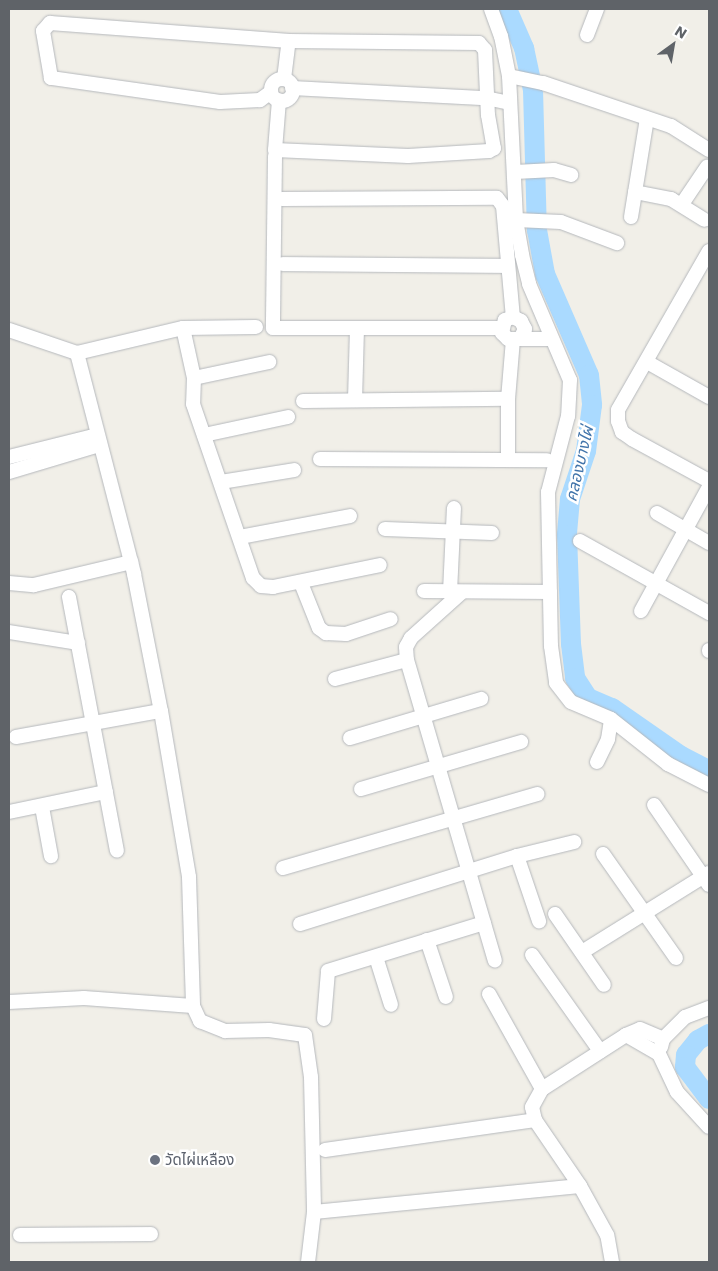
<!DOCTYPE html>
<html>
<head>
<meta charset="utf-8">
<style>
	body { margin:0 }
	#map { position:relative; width:718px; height:1271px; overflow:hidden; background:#f1efe8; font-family:Poppins,"Noto Sans Thai",sans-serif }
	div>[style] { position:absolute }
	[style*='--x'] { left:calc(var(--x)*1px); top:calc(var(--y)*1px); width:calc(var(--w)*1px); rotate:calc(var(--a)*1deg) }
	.river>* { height:20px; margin:-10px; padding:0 10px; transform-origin:10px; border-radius:10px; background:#aadaff }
	.roads { filter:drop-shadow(0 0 1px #b5b8bc) drop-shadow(0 0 1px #b5b8bc) }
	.minor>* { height:14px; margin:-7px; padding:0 7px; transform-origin:7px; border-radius:7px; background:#fff }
	.minor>.ring { margin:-7px; padding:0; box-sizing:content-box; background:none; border:14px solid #fff; border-radius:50% }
	.dots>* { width:14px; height:14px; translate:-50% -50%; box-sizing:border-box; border:2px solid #fff; border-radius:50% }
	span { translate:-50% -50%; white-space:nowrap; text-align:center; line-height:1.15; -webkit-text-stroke:5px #fff; paint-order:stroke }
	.worship-label { font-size:15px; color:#5b616d }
	.left { translate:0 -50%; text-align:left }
	.water-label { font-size:16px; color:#4174aa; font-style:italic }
	.frame { position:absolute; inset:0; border:10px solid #5f6368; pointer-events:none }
	.north { position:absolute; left:648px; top:20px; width:50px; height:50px; -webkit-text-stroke:4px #fff; paint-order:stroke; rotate:32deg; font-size:14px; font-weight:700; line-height:20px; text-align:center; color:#5f6368 }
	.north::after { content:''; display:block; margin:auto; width:18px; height:22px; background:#5f6368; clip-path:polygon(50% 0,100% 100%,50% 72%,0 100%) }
</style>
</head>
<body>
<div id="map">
	<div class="river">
		<div style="--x:507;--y:9;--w:43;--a:66.4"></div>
		<div style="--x:524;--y:48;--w:43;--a:77.9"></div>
		<div style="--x:533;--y:90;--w:140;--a:88.4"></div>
		<div style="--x:537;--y:230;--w:45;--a:79.7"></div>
		<div style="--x:545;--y:274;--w:110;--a:66.5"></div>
		<div style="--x:589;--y:375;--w:30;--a:84"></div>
		<div style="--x:592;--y:405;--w:46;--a:97.4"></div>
		<div style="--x:586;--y:451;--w:51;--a:108.4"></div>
		<div style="--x:570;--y:499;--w:36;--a:95"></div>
		<div style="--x:567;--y:535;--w:109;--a:87.9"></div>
		<div style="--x:571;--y:644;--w:34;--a:83"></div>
		<div style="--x:575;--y:678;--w:24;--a:57"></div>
		<div style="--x:588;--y:698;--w:26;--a:23"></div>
		<div style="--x:612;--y:708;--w:84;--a:34.8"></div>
		<div style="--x:681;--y:756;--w:31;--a:27"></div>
		<div style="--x:709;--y:1034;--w:13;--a:151"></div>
		<div style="--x:698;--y:1040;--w:19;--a:129"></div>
		<div style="--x:686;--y:1055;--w:12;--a:95"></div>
		<div style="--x:685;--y:1067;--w:40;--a:53"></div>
	</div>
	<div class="roads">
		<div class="minor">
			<div style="--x:491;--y:9;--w:29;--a:70"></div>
			<div style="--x:501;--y:36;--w:41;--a:78.7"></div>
			<div style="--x:509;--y:76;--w:144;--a:87.2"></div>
			<div style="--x:516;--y:220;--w:36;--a:80"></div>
			<div style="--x:522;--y:255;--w:30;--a:76"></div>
			<div style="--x:529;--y:284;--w:104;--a:66.9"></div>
			<div style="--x:570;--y:380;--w:36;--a:93"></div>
			<div style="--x:568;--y:416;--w:79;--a:104.7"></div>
			<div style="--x:548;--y:492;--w:154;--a:88.9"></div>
			<div style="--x:551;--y:646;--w:37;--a:82"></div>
			<div style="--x:556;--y:683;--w:24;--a:52"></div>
			<div style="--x:571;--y:702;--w:43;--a:23"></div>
			<div style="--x:611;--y:719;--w:73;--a:38.3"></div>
			<div style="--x:668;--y:764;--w:46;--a:27.1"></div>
			<div style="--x:587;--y:35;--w:28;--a:-69"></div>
			<div style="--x:509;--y:76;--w:35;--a:12"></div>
			<div style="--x:543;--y:83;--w:135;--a:18.6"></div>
			<div style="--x:671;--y:126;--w:45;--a:32.3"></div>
			<div style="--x:284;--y:79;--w:38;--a:-83"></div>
			<div class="ring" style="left:271px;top:79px;width:8px;height:8px"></div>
			<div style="--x:292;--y:88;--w:194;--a:3"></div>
			<div style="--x:486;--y:98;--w:24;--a:12"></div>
			<div style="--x:271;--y:92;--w:14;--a:144"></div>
			<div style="--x:260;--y:100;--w:40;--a:177.1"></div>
			<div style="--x:220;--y:102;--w:171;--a:-171.9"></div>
			<div style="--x:51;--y:78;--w:48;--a:-99.7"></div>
			<div style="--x:43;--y:31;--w:11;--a:-49"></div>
			<div style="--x:50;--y:23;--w:240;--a:4.3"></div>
			<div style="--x:289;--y:41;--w:190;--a:0.6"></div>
			<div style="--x:479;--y:43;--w:9;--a:49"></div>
			<div style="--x:485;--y:50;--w:65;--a:87.4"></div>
			<div style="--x:488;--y:115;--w:34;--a:80"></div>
			<div style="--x:494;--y:148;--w:6;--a:149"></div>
			<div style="--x:489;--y:151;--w:81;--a:176.5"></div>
			<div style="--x:408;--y:156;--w:133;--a:-177.4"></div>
			<div style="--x:275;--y:150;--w:50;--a:-85.4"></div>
			<div style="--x:275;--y:156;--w:172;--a:90.7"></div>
			<div style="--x:273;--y:328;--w:228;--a:0"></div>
			<div style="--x:515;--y:172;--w:39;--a:-3"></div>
			<div style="--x:554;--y:170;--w:18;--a:16"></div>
			<div style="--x:635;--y:192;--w:37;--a:11"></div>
			<div style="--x:671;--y:199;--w:39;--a:32"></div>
			<div style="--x:282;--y:199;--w:215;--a:-0.3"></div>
			<div style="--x:497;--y:198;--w:10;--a:53"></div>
			<div style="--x:503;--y:206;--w:111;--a:84.9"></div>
			<div style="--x:682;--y:204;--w:45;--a:-56"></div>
			<div style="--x:631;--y:217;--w:100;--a:-80.8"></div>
			<div style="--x:516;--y:220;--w:45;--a:2.5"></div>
			<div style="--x:561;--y:222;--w:60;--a:20.6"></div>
			<div style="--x:709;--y:251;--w:183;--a:119.8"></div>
			<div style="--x:618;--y:410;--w:11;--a:90"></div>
			<div style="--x:618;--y:421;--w:12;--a:70"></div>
			<div style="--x:622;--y:432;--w:12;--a:35"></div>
			<div style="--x:632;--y:439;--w:88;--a:28.6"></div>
			<div style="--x:283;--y:264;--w:225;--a:0.5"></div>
			<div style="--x:183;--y:328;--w:51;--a:77.6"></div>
			<div style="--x:194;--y:378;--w:26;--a:92"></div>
			<div style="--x:193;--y:404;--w:184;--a:71"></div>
			<div style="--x:253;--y:578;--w:11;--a:45"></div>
			<div style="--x:261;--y:586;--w:12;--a:5"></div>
			<div style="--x:273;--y:587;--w:109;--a:-11.6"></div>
			<div style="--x:9;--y:330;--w:72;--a:18.7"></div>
			<div style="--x:77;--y:353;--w:109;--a:-13.3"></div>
			<div style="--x:183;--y:328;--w:73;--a:-0.8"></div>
			<div style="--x:521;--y:337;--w:9;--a:-63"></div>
			<div style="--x:525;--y:329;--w:9;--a:-117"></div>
			<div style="--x:521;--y:321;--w:9;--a:-153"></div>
			<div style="--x:513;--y:317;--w:9;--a:159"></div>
			<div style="--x:505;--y:320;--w:13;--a:103"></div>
			<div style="--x:502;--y:333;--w:8;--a:45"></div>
			<div style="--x:508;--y:339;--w:43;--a:0"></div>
			<div style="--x:77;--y:353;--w:228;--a:75.5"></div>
			<div style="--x:134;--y:574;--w:140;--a:78.9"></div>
			<div style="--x:161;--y:711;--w:168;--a:80.4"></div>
			<div style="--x:189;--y:877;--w:129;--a:88.2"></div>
			<div style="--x:193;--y:1006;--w:17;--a:65"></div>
			<div style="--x:200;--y:1021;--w:27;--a:22"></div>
			<div style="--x:225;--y:1031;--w:44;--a:-1.3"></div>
			<div style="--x:269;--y:1030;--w:36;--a:8"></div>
			<div style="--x:305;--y:1035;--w:42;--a:81.9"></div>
			<div style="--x:311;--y:1077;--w:135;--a:88.7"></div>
			<div style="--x:314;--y:1212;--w:50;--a:96.8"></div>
			<div style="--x:647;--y:362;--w:71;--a:29.4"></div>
			<div style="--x:194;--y:378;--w:77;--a:-12"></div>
			<div style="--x:355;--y:400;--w:70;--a:-88.4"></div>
			<div style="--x:303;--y:401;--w:205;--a:-0.6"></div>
			<div style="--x:204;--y:435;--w:86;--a:-12.1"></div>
			<div style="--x:9;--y:457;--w:91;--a:-14"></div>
			<div style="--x:320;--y:459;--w:227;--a:0.3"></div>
			<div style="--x:508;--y:460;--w:61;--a:-90"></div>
			<div style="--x:508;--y:399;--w:59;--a:-85.2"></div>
			<div style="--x:9;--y:472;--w:94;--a:-16.7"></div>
			<div style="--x:221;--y:482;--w:74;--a:-9.3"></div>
			<div style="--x:657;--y:513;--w:60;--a:30"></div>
			<div style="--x:385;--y:529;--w:107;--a:2.1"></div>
			<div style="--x:240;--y:537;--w:112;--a:-10.8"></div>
			<div style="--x:580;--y:541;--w:148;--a:29.2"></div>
			<div style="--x:9;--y:583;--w:25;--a:5"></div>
			<div style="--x:34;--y:585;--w:100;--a:-13.3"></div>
			<div style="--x:301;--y:583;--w:48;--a:68.2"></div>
			<div style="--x:319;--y:628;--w:9;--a:36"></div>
			<div style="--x:326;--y:633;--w:20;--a:3"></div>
			<div style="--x:346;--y:634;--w:47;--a:-18.4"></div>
			<div style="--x:424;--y:591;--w:126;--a:0.5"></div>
			<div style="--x:450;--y:592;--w:84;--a:-87.3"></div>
			<div style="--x:462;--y:592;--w:69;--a:138"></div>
			<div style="--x:411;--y:638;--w:10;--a:119"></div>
			<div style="--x:406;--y:647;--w:13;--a:86"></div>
			<div style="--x:407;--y:660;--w:313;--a:73.7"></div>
			<div style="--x:69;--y:597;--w:258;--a:79.3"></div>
			<div style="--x:641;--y:611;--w:141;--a:-61.3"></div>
			<div style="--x:9;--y:632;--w:70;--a:9.1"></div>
			<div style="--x:709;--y:651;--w:1;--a:-90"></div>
			<div style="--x:335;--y:679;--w:74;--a:-14.8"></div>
			<div style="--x:16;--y:737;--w:147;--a:-10.2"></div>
			<div style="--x:350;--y:738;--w:137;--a:-16.6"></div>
			<div style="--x:597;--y:762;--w:25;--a:-64"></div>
			<div style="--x:608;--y:739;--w:20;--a:-81"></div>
			<div style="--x:361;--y:789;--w:167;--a:-16.4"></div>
			<div style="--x:654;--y:805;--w:97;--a:55.5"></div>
			<div style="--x:42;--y:807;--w:50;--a:79.6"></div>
			<div style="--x:9;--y:812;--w:99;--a:-11.7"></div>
			<div style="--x:603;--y:854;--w:127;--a:54.9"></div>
			<div style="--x:517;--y:856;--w:69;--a:71.3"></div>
			<div style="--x:283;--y:868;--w:265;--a:-16.2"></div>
			<div style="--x:555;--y:914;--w:86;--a:55.4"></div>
			<div style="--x:300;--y:924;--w:227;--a:-17.4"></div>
			<div style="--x:517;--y:856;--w:59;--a:-13.8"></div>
			<div style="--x:427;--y:940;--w:60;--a:71.6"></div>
			<div style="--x:582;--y:952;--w:150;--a:-31.9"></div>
			<div style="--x:532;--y:955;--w:118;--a:54.7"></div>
			<div style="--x:376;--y:957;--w:50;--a:72.6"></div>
			<div style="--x:489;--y:994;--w:109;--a:60.8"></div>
			<div style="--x:9;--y:1002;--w:75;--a:-3.1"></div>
			<div style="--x:84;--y:998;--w:109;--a:4.2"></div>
			<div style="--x:324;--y:1019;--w:48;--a:-85.2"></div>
			<div style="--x:328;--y:971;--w:163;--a:-17.1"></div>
			<div style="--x:626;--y:1035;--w:38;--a:30"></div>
			<div style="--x:659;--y:1054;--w:42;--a:64.7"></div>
			<div style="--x:677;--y:1092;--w:47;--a:47.6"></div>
			<div style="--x:661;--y:1047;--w:8;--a:-76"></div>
			<div style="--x:663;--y:1039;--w:31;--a:-45"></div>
			<div style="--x:685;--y:1017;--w:26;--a:-21"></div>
			<div style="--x:325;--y:1150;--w:212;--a:-8.1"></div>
			<div style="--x:314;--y:1212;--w:267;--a:-5.6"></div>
			<div style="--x:20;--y:1235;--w:131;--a:-0.4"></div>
			<div style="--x:612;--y:1262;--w:27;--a:-100"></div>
			<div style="--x:607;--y:1235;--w:56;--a:-118.9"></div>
			<div style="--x:580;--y:1186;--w:80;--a:-124.3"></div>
			<div style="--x:535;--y:1120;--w:13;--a:-103"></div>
			<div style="--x:532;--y:1107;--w:21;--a:-61"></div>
			<div style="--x:542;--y:1089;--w:100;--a:-32.7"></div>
			<div style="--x:626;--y:1035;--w:15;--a:-23"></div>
			<div style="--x:640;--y:1029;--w:25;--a:23"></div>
		</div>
	</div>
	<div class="dots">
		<div style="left:155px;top:1160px;background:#6b7280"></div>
	</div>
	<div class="worship-label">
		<span class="left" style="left:165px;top:1160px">วัดไผ่เหลือง</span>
	</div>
	<div class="water-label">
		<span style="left:580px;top:464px;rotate:-77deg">คลองบางไผ่</span>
	</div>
	<div class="frame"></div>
	<div class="north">N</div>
</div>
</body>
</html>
